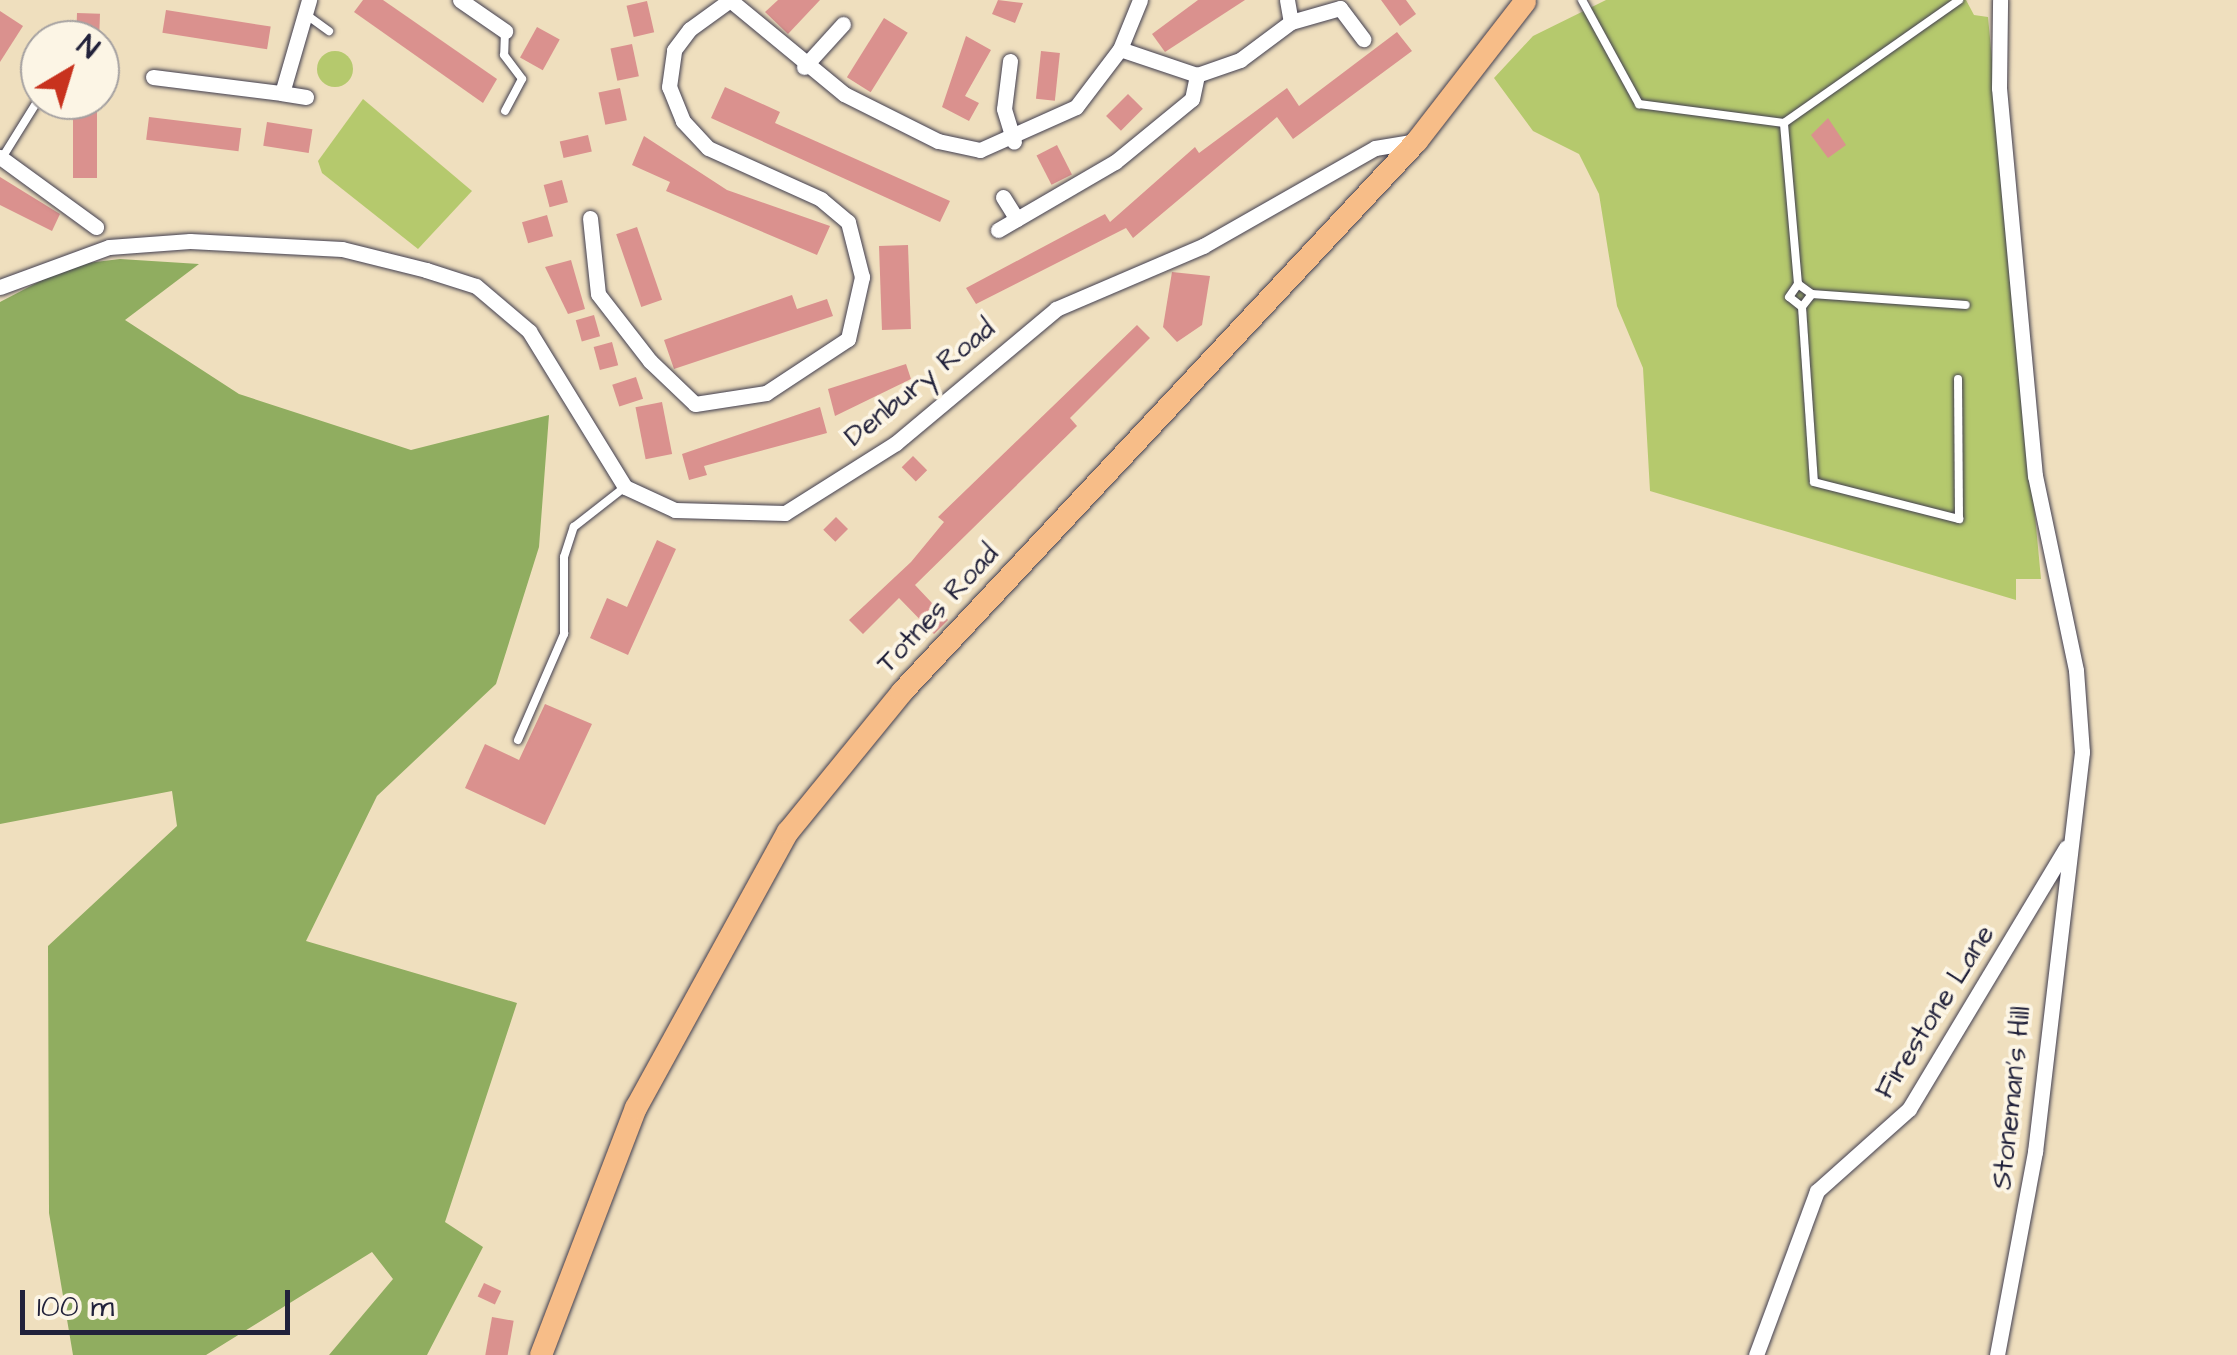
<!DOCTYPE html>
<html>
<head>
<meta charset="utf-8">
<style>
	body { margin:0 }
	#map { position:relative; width:2237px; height:1355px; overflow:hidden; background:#efdfbe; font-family:"Architects Daughter",sans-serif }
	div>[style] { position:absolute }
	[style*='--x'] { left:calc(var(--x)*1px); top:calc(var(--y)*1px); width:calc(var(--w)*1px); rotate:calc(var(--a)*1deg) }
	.green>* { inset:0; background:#b5c96d }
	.round { border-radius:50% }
	.forest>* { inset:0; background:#90ad60 }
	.building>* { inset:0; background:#da918e; transform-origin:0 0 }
	.roads { filter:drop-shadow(0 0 2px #413e4f) drop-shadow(0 0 2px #413e4f) }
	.lane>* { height:8px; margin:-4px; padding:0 4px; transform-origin:4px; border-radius:4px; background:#fff }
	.street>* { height:15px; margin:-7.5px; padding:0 7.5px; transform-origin:7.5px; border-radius:7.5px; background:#fff }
	.primary>* { height:22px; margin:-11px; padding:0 11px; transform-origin:11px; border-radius:11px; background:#f7bd88 }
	span { translate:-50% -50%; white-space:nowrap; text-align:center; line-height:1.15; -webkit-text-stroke:8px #fcf5e5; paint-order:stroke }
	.street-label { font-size:28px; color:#22223b }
	.north { position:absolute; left:20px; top:20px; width:100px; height:100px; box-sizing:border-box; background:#fcf5e5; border:2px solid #a5a1a1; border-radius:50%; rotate:38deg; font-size:28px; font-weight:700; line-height:40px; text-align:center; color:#22223b }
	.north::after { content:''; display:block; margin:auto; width:35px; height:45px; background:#c8321e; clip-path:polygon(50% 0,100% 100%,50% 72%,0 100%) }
	.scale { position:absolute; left:20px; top:1290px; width:270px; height:45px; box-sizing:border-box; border:5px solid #22223b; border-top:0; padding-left:12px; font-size:30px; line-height:35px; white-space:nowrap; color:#22223b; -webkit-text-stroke:8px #fcf5e5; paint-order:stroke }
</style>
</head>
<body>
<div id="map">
	<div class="green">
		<div style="clip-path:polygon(1606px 0,1966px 0,1974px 15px,1988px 17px,2041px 579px,2016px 579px,2016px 600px,1650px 491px,1643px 368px,1617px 306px,1599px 194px,1579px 154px,1533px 131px,1494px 78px,1533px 36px)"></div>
		<div class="round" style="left:317px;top:51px;width:36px;height:36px"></div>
		<div style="clip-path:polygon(363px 99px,472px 191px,418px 249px,322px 173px,318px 161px)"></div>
	</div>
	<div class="forest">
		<div style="clip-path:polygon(120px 259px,199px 264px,125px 320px,239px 394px,411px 450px,549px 415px,539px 547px,496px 684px,377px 796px,306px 941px,517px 1003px,445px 1222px,483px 1247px,427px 1355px,329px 1355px,393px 1279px,372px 1252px,206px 1355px,73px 1355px,49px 1213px,48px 946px,177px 826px,172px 791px,0 824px,0 302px,71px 265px)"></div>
	</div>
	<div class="building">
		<div style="clip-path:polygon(363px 0,383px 0,497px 79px,483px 103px,354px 12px)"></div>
		<div style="clip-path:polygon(778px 0,820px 0,788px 34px,765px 12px)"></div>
		<div style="clip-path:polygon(998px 0,1023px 3px,1015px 23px,992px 14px)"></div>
		<div style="clip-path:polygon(1198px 0,1245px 0,1165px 52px,1152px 34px)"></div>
		<div style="clip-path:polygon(1381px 0,1406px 0,1416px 14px,1400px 26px)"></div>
		<div style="left:647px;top:1px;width:32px;height:21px;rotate:77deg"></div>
		<div style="left:166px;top:10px;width:106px;height:23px;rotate:9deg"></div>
		<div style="clip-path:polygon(0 11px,23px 26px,0 62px)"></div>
		<div style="left:77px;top:13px;width:23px;height:27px;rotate:2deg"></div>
		<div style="left:884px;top:18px;width:28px;height:70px;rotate:32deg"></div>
		<div style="left:537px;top:27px;width:26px;height:35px;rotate:29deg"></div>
		<div style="clip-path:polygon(1397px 32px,1412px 51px,1293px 139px,1277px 117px,1133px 238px,1126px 228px,976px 304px,966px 288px,1105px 214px,1110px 222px,1195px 147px,1199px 153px,1287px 88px,1299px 106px)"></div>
		<div style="clip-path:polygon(966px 36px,991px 50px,965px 96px,979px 103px,969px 121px,942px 107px)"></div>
		<div style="left:632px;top:44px;width:33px;height:22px;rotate:78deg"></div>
		<div style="left:1041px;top:51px;width:19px;height:48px;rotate:6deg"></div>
		<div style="clip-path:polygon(725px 87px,780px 112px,775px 123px,950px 201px,940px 222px,711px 118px)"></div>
		<div style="left:620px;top:88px;width:33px;height:22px;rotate:78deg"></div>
		<div style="left:1128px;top:94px;width:21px;height:31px;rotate:45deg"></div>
		<div style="left:73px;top:100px;width:24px;height:78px"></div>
		<div style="left:149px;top:117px;width:93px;height:23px;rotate:7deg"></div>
		<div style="clip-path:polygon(1828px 118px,1846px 145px,1828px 158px,1811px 135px)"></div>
		<div style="left:267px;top:122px;width:46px;height:24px;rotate:9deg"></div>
		<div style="left:588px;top:135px;width:17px;height:29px;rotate:77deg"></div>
		<div style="clip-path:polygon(644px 136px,727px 190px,830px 226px,817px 255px,666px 191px,670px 182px,632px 165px)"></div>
		<div style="left:1057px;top:145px;width:33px;height:23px;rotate:63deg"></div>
		<div style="clip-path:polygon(0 177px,60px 214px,52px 231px,0 205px)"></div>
		<div style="left:562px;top:180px;width:23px;height:19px;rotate:75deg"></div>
		<div style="left:547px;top:215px;width:22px;height:26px;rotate:74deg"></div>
		<div style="left:637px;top:227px;width:77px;height:22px;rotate:71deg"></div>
		<div style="left:908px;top:245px;width:84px;height:29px;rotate:88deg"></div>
		<div style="clip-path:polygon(571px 260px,585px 309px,568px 314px,545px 267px)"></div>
		<div style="clip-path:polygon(1172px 272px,1210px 276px,1202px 325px,1177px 342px,1163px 327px)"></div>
		<div style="clip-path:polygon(792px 295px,797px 309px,827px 299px,833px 316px,674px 369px,664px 340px)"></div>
		<div style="left:594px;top:315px;width:22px;height:19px;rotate:74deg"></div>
		<div style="clip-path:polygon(1137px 325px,1150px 338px,1070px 418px,1077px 426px,915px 585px,948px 620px,934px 634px,899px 598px,863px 634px,849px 620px,911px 562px,944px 522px,938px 517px)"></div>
		<div style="left:612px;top:342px;width:24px;height:19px;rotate:75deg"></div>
		<div style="clip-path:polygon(906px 364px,911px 379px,835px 416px,828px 389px)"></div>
		<div style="left:636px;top:377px;width:23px;height:25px;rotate:72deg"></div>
		<div style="left:662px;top:402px;width:53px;height:27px;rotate:79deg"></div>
		<div style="clip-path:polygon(820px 407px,827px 433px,704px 466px,707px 475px,689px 480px,682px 454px)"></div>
		<div style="left:913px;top:456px;width:20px;height:16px;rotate:45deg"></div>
		<div style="left:836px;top:517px;width:17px;height:18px;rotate:45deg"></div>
		<div style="clip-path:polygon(657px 540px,676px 549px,628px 655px,590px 638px,607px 598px,627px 607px)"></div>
		<div style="clip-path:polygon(545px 704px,592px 724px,545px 825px,465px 788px,485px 744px,519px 760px)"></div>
		<div style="left:484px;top:1283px;width:19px;height:15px;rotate:25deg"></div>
		<div style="left:492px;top:1317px;width:22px;height:39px;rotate:10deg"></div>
	</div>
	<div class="roads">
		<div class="lane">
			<div style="--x:1582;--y:0;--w:119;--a:61.3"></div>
			<div style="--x:1639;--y:104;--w:146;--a:7.5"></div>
			<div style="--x:304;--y:13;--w:31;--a:36"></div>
			<div style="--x:505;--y:31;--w:24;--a:92"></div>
			<div style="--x:504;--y:55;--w:30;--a:53"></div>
			<div style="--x:522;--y:79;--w:36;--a:118"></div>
			<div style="--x:2;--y:158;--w:72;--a:-58.1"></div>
			<div style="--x:1798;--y:284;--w:17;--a:36"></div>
			<div style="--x:1812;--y:294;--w:16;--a:128"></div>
			<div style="--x:1802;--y:307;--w:16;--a:-142"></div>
			<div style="--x:1789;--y:297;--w:16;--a:-55"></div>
			<div style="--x:1798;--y:284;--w:162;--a:-95"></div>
			<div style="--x:1784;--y:123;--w:214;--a:-35.1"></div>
			<div style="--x:1812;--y:294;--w:154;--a:4.1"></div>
			<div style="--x:1802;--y:307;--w:175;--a:86.1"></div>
			<div style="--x:1814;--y:482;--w:150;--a:14.3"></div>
			<div style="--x:1959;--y:519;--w:140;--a:-90.4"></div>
			<div style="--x:518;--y:740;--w:116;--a:-66.5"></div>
			<div style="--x:564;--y:634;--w:77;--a:-90"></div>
			<div style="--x:564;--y:557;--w:32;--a:-72"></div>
			<div style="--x:574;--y:527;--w:65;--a:-38.1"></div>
		</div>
		<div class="street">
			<div style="--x:460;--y:0;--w:55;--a:34.6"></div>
			<div style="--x:1287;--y:0;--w:22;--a:80"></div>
			<div style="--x:1010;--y:61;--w:48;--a:97.1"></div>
			<div style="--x:1004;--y:109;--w:34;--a:73"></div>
			<div style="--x:804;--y:67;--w:58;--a:-47.8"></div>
			<div style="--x:1197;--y:75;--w:46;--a:-19.2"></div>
			<div style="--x:1240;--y:60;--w:64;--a:-36.7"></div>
			<div style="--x:1291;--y:22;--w:51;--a:-15.9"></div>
			<div style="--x:1340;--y:8;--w:39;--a:53"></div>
			<div style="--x:153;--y:77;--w:130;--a:7.1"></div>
			<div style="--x:306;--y:97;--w:24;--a:-171"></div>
			<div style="--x:282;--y:93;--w:97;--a:-73.8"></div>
			<div style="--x:0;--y:157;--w:119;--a:36.1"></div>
			<div style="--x:1003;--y:197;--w:26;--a:58"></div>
			<div style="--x:590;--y:218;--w:76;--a:84"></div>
			<div style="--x:598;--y:294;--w:85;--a:52.2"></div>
			<div style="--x:650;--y:361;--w:62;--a:43.7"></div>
			<div style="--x:695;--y:404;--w:72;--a:-8.8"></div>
			<div style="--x:766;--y:393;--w:98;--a:-33.4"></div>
			<div style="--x:848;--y:339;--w:64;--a:-77.3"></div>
			<div style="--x:862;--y:277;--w:57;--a:-104.3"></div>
			<div style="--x:848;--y:222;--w:35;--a:-140"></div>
			<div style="--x:821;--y:199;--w:124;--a:-155.7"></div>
			<div style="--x:708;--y:148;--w:37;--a:-133"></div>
			<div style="--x:683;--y:121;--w:37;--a:-112"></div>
			<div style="--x:669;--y:87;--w:37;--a:-82"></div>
			<div style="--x:674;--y:50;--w:26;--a:-53"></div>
			<div style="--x:690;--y:29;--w:49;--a:-35.9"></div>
			<div style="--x:730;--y:0;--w:148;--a:39.5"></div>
			<div style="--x:844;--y:94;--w:105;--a:26.6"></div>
			<div style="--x:938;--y:141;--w:43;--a:12.1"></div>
			<div style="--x:980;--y:150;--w:105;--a:-24.1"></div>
			<div style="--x:1076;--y:107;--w:73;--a:-52.8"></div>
			<div style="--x:1120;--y:49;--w:53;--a:-67.8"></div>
			<div style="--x:998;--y:230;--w:135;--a:-30.2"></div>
			<div style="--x:1115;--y:162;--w:99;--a:-39.3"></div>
			<div style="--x:1192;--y:99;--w:25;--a:-78"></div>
			<div style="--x:1197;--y:75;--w:81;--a:-161.3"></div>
			<div style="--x:0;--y:287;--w:116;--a:-20.2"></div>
			<div style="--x:109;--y:247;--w:81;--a:-4.2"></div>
			<div style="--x:190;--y:241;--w:152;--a:3"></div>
			<div style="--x:342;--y:249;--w:87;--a:14"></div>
			<div style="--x:426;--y:270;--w:52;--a:17.7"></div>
			<div style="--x:476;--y:286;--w:70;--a:40.3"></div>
			<div style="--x:529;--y:331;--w:183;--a:58.4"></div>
			<div style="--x:625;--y:487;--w:55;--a:24.7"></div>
			<div style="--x:675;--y:510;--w:110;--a:1.6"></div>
			<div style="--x:785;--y:513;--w:131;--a:-32.2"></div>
			<div style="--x:896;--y:443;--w:209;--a:-39.9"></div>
			<div style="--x:1056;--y:309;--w:160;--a:-23.2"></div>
			<div style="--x:1203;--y:246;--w:198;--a:-29.7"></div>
			<div style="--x:1375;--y:148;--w:43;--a:-9.5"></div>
			<div style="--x:1756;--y:1355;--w:175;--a:-69.6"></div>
			<div style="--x:1817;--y:1191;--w:123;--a:-41.7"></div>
			<div style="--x:1909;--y:1109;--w:305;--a:-59"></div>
			<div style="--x:1997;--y:1355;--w:207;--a:-79.4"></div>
			<div style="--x:2035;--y:1152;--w:403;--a:-83.3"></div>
			<div style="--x:2082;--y:752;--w:82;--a:-94.2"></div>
			<div style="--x:2076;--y:670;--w:198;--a:-101.9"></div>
			<div style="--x:2035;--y:476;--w:390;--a:-95.3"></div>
			<div style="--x:1999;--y:88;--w:88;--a:-89.3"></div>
		</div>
		<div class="primary">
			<div style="--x:541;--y:1355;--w:265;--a:-69"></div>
			<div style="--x:636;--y:1108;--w:315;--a:-61.2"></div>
			<div style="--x:788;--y:832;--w:181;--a:-50.8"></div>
			<div style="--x:902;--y:692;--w:754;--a:-46.93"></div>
			<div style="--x:1417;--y:141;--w:176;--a:-52.2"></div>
		</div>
	</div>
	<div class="street-label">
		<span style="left:920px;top:383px;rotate:-39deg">Denbury Road</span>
		<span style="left:938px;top:609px;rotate:-47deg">Totnes Road</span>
		<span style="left:1935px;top:1012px;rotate:-58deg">Firestone Lane</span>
		<span style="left:2012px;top:1098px;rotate:-84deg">Stoneman's Hill</span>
	</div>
	<div class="north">N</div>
	<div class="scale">100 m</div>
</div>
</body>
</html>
